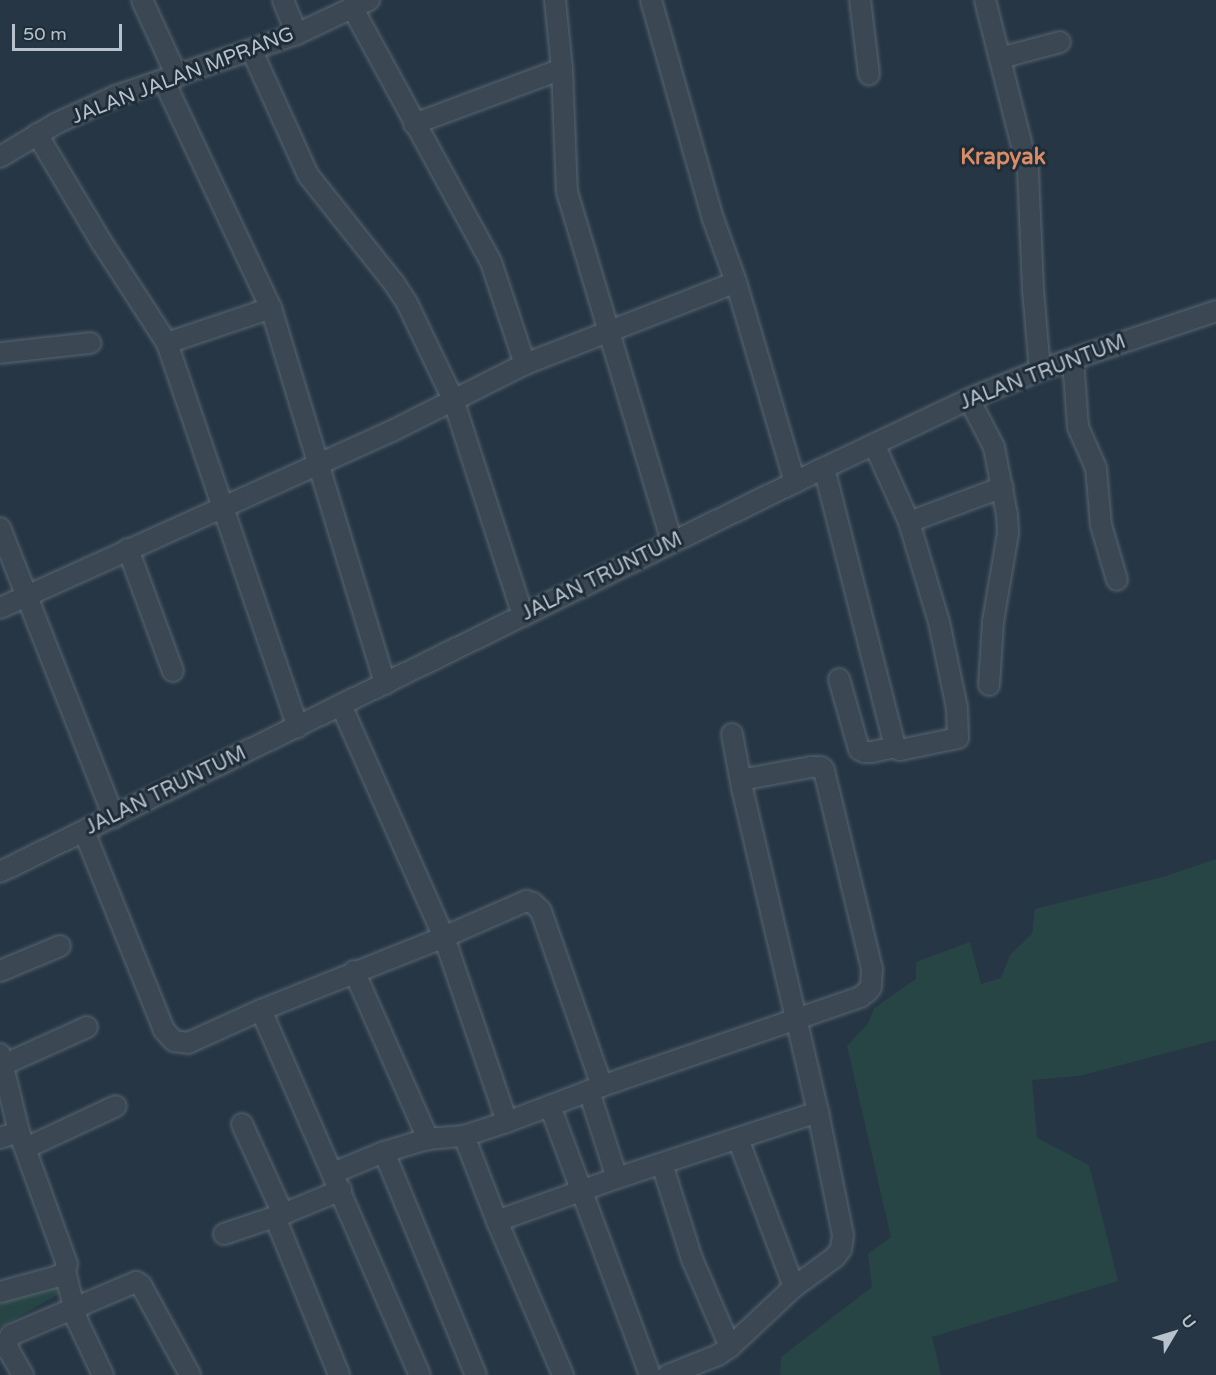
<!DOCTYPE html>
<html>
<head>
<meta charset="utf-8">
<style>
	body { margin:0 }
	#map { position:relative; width:1216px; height:1375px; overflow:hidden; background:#263644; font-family:"Varela Round",sans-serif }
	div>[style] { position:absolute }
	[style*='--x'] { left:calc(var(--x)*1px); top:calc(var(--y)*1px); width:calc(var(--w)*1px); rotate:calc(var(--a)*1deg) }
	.green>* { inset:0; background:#284545 }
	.roads { filter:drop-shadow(0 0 2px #596571) drop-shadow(0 0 2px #596571) }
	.minor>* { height:20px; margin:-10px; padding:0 10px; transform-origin:10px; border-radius:10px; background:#3b4853 }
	span { translate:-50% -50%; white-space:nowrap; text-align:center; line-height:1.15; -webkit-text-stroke:6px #1f2d39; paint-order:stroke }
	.street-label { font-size:20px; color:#b8c2cd }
	.quarter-label { font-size:22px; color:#da8c66; font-weight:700 }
	.north { position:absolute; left:1144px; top:1303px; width:60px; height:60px; -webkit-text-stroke:4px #1f2d39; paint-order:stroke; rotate:52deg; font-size:16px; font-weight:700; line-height:24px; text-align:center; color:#b8c2cd }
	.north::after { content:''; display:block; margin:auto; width:21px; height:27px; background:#b8c2cd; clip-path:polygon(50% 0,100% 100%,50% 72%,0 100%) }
	.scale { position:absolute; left:12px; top:24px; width:110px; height:27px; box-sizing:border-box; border:3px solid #b8c2cd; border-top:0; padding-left:8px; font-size:18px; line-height:21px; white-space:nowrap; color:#b8c2cd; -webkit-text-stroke:4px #1f2d39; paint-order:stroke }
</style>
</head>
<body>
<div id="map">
	<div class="green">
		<div style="clip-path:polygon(1216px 859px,1216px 1040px,1079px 1076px,1032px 1080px,1037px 1138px,1089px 1165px,1118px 1281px,932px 1337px,941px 1375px,780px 1375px,781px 1357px,872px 1287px,868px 1254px,891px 1237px,847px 1046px,869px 1022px,874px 1008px,916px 979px,916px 962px,970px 942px,981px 984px,1001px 978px,1010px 955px,1032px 934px,1035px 909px,1166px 876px)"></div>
		<div style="clip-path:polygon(59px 1281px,61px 1293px,0 1327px,0 1304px)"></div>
	</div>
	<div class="roads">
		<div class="minor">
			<div style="--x:142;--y:0;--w:84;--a:65.3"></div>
			<div style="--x:283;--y:0;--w:37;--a:68"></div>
			<div style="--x:555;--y:0;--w:69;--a:84.2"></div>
			<div style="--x:562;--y:69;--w:123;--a:87.7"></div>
			<div style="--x:567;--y:192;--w:365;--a:73.3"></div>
			<div style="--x:651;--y:0;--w:224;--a:74.2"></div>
			<div style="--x:712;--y:216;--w:70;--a:70"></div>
			<div style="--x:736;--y:282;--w:209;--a:73.6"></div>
			<div style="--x:860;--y:0;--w:75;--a:83.1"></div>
			<div style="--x:985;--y:0;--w:175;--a:75.8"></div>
			<div style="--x:1028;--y:170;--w:120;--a:87.6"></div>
			<div style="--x:1033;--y:290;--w:80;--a:85"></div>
			<div style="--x:352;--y:7;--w:290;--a:61.4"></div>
			<div style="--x:491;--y:262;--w:108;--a:71.6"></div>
			<div style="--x:252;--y:51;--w:136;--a:65.7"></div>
			<div style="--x:308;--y:175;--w:138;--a:51.5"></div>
			<div style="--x:394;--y:283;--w:24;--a:57"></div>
			<div style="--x:407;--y:303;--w:106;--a:64.4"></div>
			<div style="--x:453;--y:399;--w:228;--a:72.1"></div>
			<div style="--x:1000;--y:58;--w:62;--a:-14.9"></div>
			<div style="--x:164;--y:81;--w:251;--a:64.8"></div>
			<div style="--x:271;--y:308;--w:393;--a:73.1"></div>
			<div style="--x:414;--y:124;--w:158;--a:-20.4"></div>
			<div style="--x:37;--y:134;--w:127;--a:59.2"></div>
			<div style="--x:102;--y:243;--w:119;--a:57"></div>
			<div style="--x:167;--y:343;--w:406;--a:71.2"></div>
			<div style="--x:0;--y:157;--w:66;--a:-30.8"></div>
			<div style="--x:57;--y:123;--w:65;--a:-24.6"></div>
			<div style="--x:116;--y:96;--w:191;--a:-18.9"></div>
			<div style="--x:297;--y:34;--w:80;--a:-25.3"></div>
			<div style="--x:167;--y:343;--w:110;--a:-18.6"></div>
			<div style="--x:0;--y:353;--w:91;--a:-6.3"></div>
			<div style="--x:1073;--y:360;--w:67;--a:85.7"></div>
			<div style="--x:1078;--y:427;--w:45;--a:66.3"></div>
			<div style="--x:1096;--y:468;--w:57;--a:85"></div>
			<div style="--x:1101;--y:525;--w:57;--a:73.8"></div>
			<div style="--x:969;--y:399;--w:54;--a:62.5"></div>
			<div style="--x:994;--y:447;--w:69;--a:79.2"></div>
			<div style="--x:1007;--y:515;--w:18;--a:87"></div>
			<div style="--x:1008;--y:533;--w:90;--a:99.6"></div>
			<div style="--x:993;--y:622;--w:63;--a:93.6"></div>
			<div style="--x:824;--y:468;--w:288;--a:75.7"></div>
			<div style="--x:895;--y:747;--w:6;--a:31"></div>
			<div style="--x:900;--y:750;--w:59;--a:-11.7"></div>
			<div style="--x:958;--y:738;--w:30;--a:-92"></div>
			<div style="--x:957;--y:708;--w:88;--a:-101.8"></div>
			<div style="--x:939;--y:622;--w:104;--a:-106.7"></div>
			<div style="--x:909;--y:522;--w:85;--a:-114.2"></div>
			<div style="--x:909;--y:522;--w:100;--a:-20.4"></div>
			<div style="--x:0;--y:528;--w:311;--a:68.5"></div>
			<div style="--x:128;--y:549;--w:130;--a:69.8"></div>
			<div style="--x:0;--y:608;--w:430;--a:-24.3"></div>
			<div style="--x:392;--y:431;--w:149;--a:-26.7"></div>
			<div style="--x:525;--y:364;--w:226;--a:-21.2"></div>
			<div style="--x:839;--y:679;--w:73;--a:74.1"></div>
			<div style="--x:859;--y:749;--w:6;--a:31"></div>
			<div style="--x:864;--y:752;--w:8;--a:0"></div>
			<div style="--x:872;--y:752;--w:24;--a:-12"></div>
			<div style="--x:341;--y:705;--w:254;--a:66.1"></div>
			<div style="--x:444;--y:937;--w:195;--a:71.2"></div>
			<div style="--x:84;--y:831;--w:214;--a:68.1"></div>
			<div style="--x:164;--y:1030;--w:15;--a:48"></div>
			<div style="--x:174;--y:1041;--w:14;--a:8"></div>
			<div style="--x:188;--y:1043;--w:80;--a:-24.3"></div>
			<div style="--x:261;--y:1010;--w:197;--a:-21.7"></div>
			<div style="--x:444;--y:937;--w:90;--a:-23.7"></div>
			<div style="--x:526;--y:901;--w:7;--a:16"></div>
			<div style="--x:533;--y:903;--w:11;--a:45"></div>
			<div style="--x:541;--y:911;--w:185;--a:70.8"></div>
			<div style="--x:0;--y:872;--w:918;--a:-26.12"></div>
			<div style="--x:824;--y:468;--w:161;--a:-25.4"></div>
			<div style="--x:969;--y:399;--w:77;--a:-22.2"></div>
			<div style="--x:1040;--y:370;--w:186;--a:-18.5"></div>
			<div style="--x:0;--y:971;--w:65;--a:-22.6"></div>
			<div style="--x:354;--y:971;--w:184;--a:66.2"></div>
			<div style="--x:261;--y:1010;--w:398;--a:66.5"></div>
			<div style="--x:0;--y:1054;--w:80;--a:76.3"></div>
			<div style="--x:19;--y:1132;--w:140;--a:70"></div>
			<div style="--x:67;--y:1264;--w:7;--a:106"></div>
			<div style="--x:65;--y:1271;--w:8;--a:140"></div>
			<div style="--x:59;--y:1276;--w:61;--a:164.8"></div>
			<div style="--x:3;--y:1065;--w:92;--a:-24.3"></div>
			<div style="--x:589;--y:1091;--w:91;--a:72.2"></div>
			<div style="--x:550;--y:1106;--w:287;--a:69.6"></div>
			<div style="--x:242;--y:1124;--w:99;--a:65.5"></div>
			<div style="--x:464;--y:1136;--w:91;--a:68.8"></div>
			<div style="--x:497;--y:1221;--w:168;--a:66.8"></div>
			<div style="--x:0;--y:1138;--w:20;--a:-18"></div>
			<div style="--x:738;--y:1139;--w:158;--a:69.3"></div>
			<div style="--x:26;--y:1148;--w:99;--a:-25"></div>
			<div style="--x:384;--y:1152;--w:241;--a:67.6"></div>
			<div style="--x:662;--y:1164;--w:100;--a:72.5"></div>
			<div style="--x:692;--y:1259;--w:96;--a:66.6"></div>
			<div style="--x:333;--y:1173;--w:55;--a:-22.4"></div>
			<div style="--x:384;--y:1152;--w:46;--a:-16.5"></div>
			<div style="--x:428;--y:1139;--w:36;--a:-5"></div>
			<div style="--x:464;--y:1136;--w:45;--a:-18"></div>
			<div style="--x:507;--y:1122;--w:102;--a:-20.8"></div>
			<div style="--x:602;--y:1086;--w:273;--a:-19"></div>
			<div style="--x:860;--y:997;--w:9;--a:-36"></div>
			<div style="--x:867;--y:992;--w:6;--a:-51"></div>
			<div style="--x:871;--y:987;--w:18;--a:-87"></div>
			<div style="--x:872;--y:969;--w:205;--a:-103.6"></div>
			<div style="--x:824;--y:770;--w:4;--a:-135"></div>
			<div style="--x:821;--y:767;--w:10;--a:180"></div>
			<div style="--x:811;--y:767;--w:71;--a:169.5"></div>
			<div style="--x:275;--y:1217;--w:170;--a:67.9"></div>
			<div style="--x:497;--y:1221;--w:127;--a:-19.7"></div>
			<div style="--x:617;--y:1178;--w:212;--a:-18.2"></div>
			<div style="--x:224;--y:1234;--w:62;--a:-18.7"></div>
			<div style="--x:283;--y:1214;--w:63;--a:-22.5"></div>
			<div style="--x:65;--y:1271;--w:50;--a:76.2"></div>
			<div style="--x:77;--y:1320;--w:61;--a:64.7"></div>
			<div style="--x:23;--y:1375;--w:28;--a:-120"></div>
			<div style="--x:9;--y:1351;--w:9;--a:-103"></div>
			<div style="--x:7;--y:1342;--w:8;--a:-60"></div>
			<div style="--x:11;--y:1335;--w:136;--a:-23"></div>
			<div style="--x:136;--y:1282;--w:6;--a:31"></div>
			<div style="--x:141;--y:1285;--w:102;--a:61.4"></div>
			<div style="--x:668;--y:1375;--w:54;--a:-21.8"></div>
			<div style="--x:718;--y:1355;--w:14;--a:-34"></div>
			<div style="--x:730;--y:1347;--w:88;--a:-43.2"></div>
			<div style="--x:794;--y:1287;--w:51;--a:-36.2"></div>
			<div style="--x:835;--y:1257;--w:10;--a:-53"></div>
			<div style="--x:841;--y:1249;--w:14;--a:-82"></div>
			<div style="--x:843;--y:1235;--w:126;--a:-101.5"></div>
			<div style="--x:818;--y:1112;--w:333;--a:-103.2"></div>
			<div style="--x:742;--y:788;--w:55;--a:-100.5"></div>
		</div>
	</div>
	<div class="street-label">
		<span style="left:183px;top:76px;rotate:-21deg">JALAN JALAN MPRANG</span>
		<span style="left:1043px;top:373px;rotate:-21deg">JALAN TRUNTUM</span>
		<span style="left:602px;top:577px;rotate:-26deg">JALAN TRUNTUM</span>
		<span style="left:166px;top:791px;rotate:-26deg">JALAN TRUNTUM</span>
	</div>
	<div class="quarter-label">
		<span style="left:1003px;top:158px">Krapyak</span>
	</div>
	<div class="north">U</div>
	<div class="scale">50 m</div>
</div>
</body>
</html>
